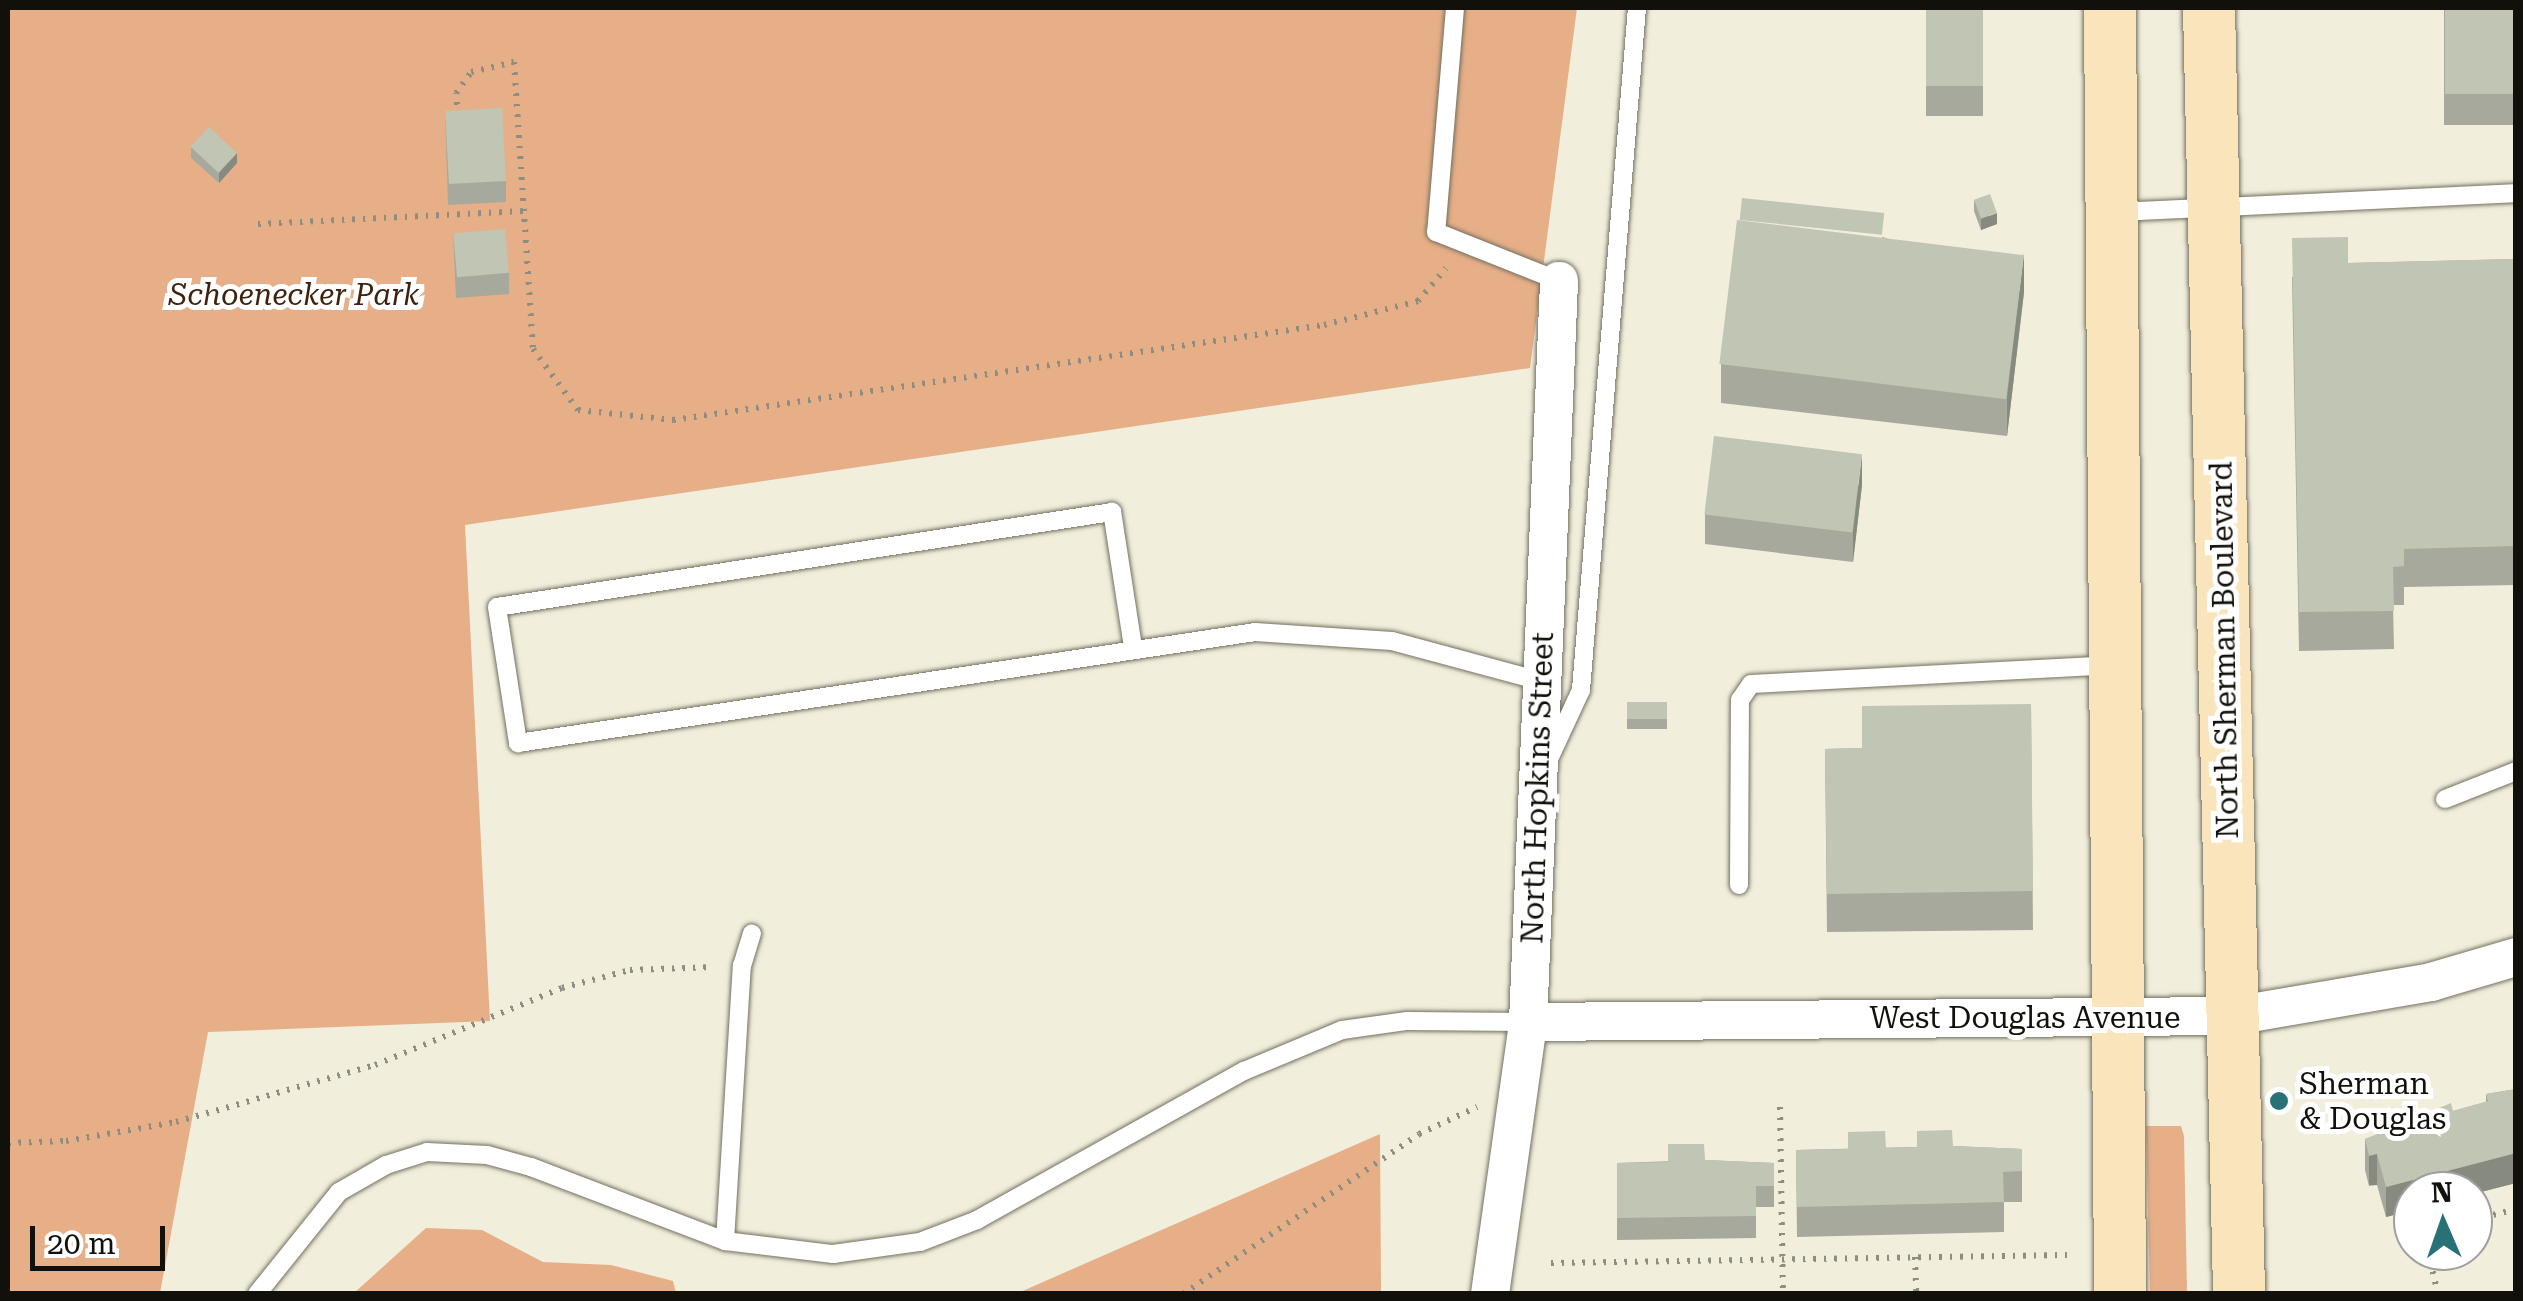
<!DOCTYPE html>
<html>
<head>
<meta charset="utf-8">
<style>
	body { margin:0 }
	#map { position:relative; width:2523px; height:1301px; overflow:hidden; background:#f1eedc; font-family:"Roboto Serif",serif }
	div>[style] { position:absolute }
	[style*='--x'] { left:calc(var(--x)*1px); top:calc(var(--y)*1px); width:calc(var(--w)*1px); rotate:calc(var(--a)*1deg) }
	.green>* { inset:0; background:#e7af88 }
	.path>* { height:6px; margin-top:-3px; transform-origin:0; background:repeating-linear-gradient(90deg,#8f8d80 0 2.5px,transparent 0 10.5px) }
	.roads { filter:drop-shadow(0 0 2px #737060) drop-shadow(0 0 2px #737060) }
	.lane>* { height:18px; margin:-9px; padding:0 9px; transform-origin:9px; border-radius:9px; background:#fff }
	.street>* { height:38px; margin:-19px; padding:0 19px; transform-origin:19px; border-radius:19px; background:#fff }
	.secondary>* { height:52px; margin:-26px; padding:0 26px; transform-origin:26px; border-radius:26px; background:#fae4bc }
	.wall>* { inset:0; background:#a6a99b; transform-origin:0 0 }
	.shaded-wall>* { inset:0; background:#878a7e; transform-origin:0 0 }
	.building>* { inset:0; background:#c1c5b4; transform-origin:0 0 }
	.dots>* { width:28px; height:28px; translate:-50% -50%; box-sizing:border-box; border:5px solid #fff; border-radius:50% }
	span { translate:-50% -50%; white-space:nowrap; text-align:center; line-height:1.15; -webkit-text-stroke:10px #fff; paint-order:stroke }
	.park-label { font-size:30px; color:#3d220d; font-style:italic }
	.street-label { font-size:30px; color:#11100a }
	.poi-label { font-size:30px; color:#11100a }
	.left { translate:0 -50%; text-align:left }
	.frame { position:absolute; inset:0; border:10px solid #11100a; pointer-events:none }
	.north { position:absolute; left:2393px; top:1171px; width:100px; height:100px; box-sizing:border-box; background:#fff; border:2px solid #a09f9d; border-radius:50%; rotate:358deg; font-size:28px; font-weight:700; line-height:40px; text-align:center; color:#11100a }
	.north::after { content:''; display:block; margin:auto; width:35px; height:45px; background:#287277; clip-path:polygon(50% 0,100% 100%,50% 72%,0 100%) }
	.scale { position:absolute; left:30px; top:1226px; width:135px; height:45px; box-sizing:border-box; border:5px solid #11100a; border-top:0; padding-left:12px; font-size:30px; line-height:35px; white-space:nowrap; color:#11100a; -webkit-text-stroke:8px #fff; paint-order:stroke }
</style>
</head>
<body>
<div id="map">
	<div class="green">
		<div style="clip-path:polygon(8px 8px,1577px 8px,1530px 368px,465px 525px,490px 1021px,208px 1032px,160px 1293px,8px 1294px)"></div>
		<div style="clip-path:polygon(2146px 1126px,2181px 1126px,2184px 1136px,2187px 1293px,2150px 1293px)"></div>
		<div style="clip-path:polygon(1380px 1134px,1381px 1293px,1018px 1293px)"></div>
		<div style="clip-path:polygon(426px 1228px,482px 1230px,543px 1262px,611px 1265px,673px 1281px,676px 1293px,354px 1293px)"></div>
	</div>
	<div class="path">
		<div style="--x:458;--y:115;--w:22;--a:-95"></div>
		<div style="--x:456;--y:93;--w:26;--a:-54"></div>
		<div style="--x:471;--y:72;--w:44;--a:-13.1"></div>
		<div style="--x:514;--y:62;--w:288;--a:86.2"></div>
		<div style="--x:533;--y:349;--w:76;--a:53.6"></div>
		<div style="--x:578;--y:410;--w:96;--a:6"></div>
		<div style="--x:673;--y:420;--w:658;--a:-8.3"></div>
		<div style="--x:1324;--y:325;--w:97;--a:-14.3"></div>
		<div style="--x:1418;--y:301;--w:43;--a:-49.7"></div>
		<div style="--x:258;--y:224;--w:266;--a:-2.8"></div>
		<div style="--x:1780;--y:1107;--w:187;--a:89.1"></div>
		<div style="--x:8;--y:1143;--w:58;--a:-2"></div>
		<div style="--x:66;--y:1141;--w:112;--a:-9.8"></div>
		<div style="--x:176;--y:1122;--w:207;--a:-16"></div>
		<div style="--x:375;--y:1065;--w:202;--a:-22.4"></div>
		<div style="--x:562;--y:988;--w:70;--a:-14.8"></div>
		<div style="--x:630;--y:970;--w:84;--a:-2"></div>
		<div style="--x:2473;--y:1220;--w:44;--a:-14.3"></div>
		<div style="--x:2428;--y:1251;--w:44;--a:76.9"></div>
		<div style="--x:1915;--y:1257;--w:37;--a:88"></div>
		<div style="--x:1551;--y:1263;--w:516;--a:-0.89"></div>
		<div style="--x:1183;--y:1294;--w:285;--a:-34.1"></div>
		<div style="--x:1419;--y:1134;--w:64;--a:-25"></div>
	</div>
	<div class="roads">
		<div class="lane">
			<div style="--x:1455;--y:8;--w:225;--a:94.8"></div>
			<div style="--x:1436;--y:232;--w:132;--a:21.7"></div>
			<div style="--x:2116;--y:212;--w:400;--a:-2.7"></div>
			<div style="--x:1133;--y:647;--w:137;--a:-98.8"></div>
			<div style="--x:1112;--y:512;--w:622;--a:171.22"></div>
			<div style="--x:497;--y:607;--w:138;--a:81.2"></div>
			<div style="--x:518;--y:743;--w:745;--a:-8.56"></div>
			<div style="--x:1255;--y:632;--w:137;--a:3.8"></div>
			<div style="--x:1392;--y:641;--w:157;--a:15.1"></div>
			<div style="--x:1549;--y:759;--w:76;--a:-65.1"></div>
			<div style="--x:1581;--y:690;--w:684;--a:-85.31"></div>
			<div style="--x:2445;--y:799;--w:76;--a:-21.5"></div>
			<div style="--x:1739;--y:885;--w:185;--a:-89.7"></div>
			<div style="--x:1740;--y:700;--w:19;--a:-55"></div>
			<div style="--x:1751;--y:684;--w:360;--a:-3"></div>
			<div style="--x:725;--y:1241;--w:276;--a:-86.5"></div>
			<div style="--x:742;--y:966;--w:34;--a:-73"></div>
			<div style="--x:257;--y:1294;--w:131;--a:-51.2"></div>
			<div style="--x:339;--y:1192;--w:54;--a:-29.9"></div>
			<div style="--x:386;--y:1165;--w:43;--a:-17.6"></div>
			<div style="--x:427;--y:1152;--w:60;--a:2.9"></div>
			<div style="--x:487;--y:1155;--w:46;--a:15.3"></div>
			<div style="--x:531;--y:1167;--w:208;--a:20.9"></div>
			<div style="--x:725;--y:1241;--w:109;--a:6.9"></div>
			<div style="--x:833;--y:1254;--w:88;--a:-7.9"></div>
			<div style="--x:920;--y:1242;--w:61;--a:-21.1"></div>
			<div style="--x:977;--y:1220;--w:306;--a:-29.2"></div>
			<div style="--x:1244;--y:1071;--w:106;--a:-22.7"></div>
			<div style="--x:1342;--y:1030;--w:66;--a:-7.9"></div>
			<div style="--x:1407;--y:1021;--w:121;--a:0.5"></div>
		</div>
		<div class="street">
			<div style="--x:1528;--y:1022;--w:705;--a:-0.49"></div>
			<div style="--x:2233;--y:1016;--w:201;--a:-9.7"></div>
			<div style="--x:2431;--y:982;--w:89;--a:-16.4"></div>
			<div style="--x:1490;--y:1294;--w:275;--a:-82"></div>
			<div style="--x:1528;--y:1022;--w:742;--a:-87.6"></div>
		</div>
		<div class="secondary">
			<div style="--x:2110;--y:8;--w:1286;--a:89.55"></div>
			<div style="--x:2209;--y:8;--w:1286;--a:88.66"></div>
		</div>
	</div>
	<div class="wall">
		<div style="left:1926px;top:8px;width:57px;height:108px"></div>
		<div style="left:2444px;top:8px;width:72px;height:117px"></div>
		<div style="clip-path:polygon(445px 111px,506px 181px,506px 202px,448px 205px)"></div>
		<div style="clip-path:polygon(191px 147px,237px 163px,219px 183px,191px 158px)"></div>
		<div style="clip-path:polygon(1974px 200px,1997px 224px,1981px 230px,1974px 211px)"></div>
		<div style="clip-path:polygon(453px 233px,509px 273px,509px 294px,456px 298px)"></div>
		<div style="clip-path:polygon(1883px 237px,2024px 292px,2007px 436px,1721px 403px,1721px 364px)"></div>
		<div style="clip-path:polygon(2516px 259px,2516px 585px,2404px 587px,2404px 605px,2393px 605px,2394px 649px,2299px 651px,2292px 277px,2348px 263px)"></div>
		<div style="clip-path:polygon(1862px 485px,1853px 562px,1705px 544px,1705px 514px)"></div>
		<div style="clip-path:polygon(1627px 702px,1667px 718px,1667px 729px,1627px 729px)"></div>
		<div style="clip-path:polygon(2031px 704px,2033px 930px,1827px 932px,1825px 749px,1862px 748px)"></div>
		<div style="clip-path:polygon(2516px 1089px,2516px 1183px,2473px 1194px,2473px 1191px,2413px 1191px,2413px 1210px,2386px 1217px,2377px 1185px,2369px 1186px,2365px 1170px,2365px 1139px,2453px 1111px,2486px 1102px,2486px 1094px)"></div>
		<div style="clip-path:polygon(1953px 1146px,2022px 1149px,2022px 1202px,2004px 1202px,2004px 1232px,1797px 1237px,1796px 1150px)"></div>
		<div style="clip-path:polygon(1705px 1160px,1774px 1163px,1774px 1207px,1756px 1207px,1756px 1238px,1617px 1240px,1617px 1163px)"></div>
	</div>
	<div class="shaded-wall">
		<div style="clip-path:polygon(237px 153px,237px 163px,219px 183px,219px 173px)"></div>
		<div style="clip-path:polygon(1997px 213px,1997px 224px,1981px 230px,1981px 219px)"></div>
		<div style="clip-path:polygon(2024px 253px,2024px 292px,2007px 436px,2007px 397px)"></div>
		<div style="clip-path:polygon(1862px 454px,1862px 485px,1853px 562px,1853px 532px)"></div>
		<div style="clip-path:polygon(2516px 1153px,2516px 1183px,2473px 1194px,2473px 1191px,2413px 1191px,2413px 1210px,2386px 1217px,2386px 1187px)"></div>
		<div style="left:2377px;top:1154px;width:31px;height:8px;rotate:90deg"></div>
	</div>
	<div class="building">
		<div style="left:1926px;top:8px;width:57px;height:78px"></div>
		<div style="left:2445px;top:8px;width:71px;height:86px"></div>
		<div style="left:502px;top:108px;width:73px;height:57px;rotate:87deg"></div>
		<div style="left:209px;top:127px;width:38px;height:27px;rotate:43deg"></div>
		<div style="left:1990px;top:194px;width:20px;height:17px;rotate:70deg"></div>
		<div style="left:1742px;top:198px;width:143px;height:22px;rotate:6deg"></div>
		<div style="left:1737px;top:220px;width:289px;height:145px;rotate:7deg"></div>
		<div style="left:505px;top:229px;width:44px;height:52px;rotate:85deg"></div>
		<div style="clip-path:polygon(2348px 237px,2348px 263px,2516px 259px,2516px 546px,2404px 549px,2404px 566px,2393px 567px,2394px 611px,2299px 612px,2292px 238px)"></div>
		<div style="left:1714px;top:436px;width:149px;height:79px;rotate:7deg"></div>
		<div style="left:1627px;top:702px;width:40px;height:17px"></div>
		<div style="clip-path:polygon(2031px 704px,2033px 891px,1827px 894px,1825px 749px,1862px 748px,1862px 706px)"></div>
		<div style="clip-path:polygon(2516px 1089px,2516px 1153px,2386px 1187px,2377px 1154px,2369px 1156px,2365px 1139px,2451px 1103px,2453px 1111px,2488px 1101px,2486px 1094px)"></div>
		<div style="clip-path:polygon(1952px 1130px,1953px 1146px,2022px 1149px,2022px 1171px,2003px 1172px,2004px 1202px,1797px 1207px,1796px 1150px,1848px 1149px,1848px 1132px,1885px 1131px,1886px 1148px,1917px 1147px,1917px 1131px)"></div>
		<div style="clip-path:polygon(1668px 1144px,1704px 1144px,1705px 1160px,1774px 1163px,1774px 1186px,1756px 1186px,1756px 1216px,1617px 1218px,1617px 1163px,1668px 1162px)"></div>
	</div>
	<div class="dots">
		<div style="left:2279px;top:1101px;background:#287277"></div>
	</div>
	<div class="park-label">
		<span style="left:294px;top:295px">Schoenecker Park</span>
	</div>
	<div class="street-label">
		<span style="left:2225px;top:650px;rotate:-91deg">North Sherman Boulevard</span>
		<span style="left:1538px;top:788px;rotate:-88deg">North Hopkins Street</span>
		<span style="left:2025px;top:1018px">West Douglas Avenue</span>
	</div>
	<div class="poi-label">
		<span class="left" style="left:2299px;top:1101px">Sherman<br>&amp; Douglas</span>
	</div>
	<div class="frame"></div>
	<div class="north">N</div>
	<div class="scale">20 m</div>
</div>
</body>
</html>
